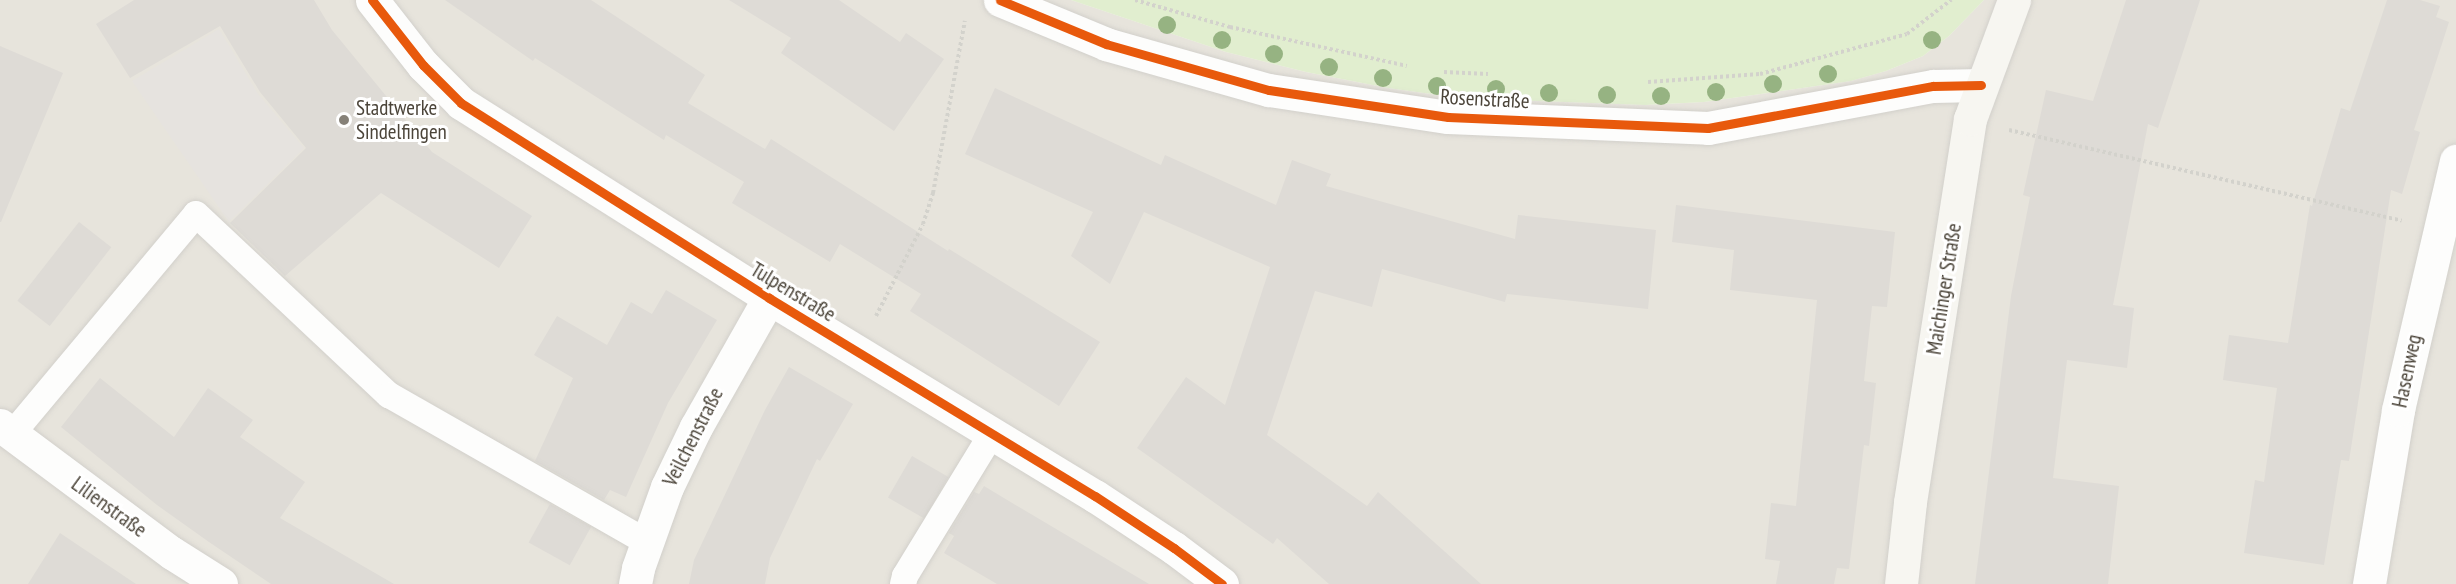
<!DOCTYPE html>
<html>
<head>
<meta charset="utf-8">
<style>
	body { margin:0 }
	#map { position:relative; width:2456px; height:584px; overflow:hidden; background:#f4f2ee; font-family:"PT Sans Narrow",sans-serif }
	div>[style] { position:absolute }
	[style*='--x'] { left:calc(var(--x)*1px); top:calc(var(--y)*1px); width:calc(var(--w)*1px); rotate:calc(var(--a)*1deg) }
	.residential>* { inset:0; background:#e7e4dc }
	.green>* { inset:0; background:#e1eecf }
	.parking>* { inset:0; background:#e6e3df }
	.building>* { inset:0; background:#dedbd6; transform-origin:0 0 }
	.path>* { height:4px; margin-top:-2px; transform-origin:0; background:repeating-linear-gradient(90deg,#d3d2cc 0 3px,transparent 0 6px) }
	.roads { filter:drop-shadow(0 0 2px #d2d0cb) drop-shadow(0 0 2px #d2d0cb) }
	.lane>* { height:26px; margin:-13px; padding:0 13px; transform-origin:13px; border-radius:13px; background:#fdfdfc }
	.street>* { height:33px; margin:-16.5px; padding:0 16.5px; transform-origin:16.5px; border-radius:16.5px; background:#fdfdfc }
	.secondary>* { height:33px; margin:-16.5px; padding:0 16.5px; transform-origin:16.5px; border-radius:16.5px; background:#f7f6f1 }
	.cycleway>* { height:9px; margin:-4.5px; padding:0 4.5px; transform-origin:4.5px; border-radius:4.5px; background:#e8590c }
	.trees>* { width:18px; height:18px; margin:-9px; border-radius:50%; background:#96b382 }
	.dots>* { width:16px; height:16px; translate:-50% -50%; box-sizing:border-box; border:3px solid #fff; border-radius:50% }
	span { translate:-50% -50%; white-space:nowrap; text-align:center; line-height:1.15; -webkit-text-stroke:6px #fff; paint-order:stroke }
	.street-label { font-size:21px; color:#4b4439 }
	.poi-label { font-size:21px; color:#4b4439 }
	.left { translate:0 -50%; text-align:left }
</style>
</head>
<body>
<div id="map">
	<div class="residential">
		<div style="clip-path:polygon(0 0,1071px 0,1226px 52px,1306px 72px,1388px 88px,1460px 98px,1645px 105px,1704px 102px,1851px 81px,1886px 71px,1923px 56px,1949px 36px,1984px 0,2456px 0,2456px 584px,0 584px)"></div>
	</div>
	<div class="green">
		<div style="clip-path:polygon(1071px 0,1984px 0,1949px 36px,1923px 56px,1886px 71px,1851px 81px,1704px 102px,1645px 105px,1460px 98px,1388px 88px,1306px 72px,1226px 52px)"></div>
	</div>
	<div class="parking">
		<div style="clip-path:polygon(219px 29px,258px 94px,304px 148px,229px 222px,132px 81px)"></div>
	</div>
	<div class="building">
		<div style="clip-path:polygon(134px 0,314px 0,332px 30px,432px 152px,532px 216px,499px 268px,381px 193px,285px 276px,230px 223px,306px 148px,260px 92px,220px 26px,130px 78px,96px 24px)"></div>
		<div style="clip-path:polygon(445px 0,591px 0,705px 75px,688px 103px,765px 149px,771px 139px,948px 251px,949px 249px,1100px 342px,1059px 406px,910px 311px,921px 294px,840px 244px,830px 262px,732px 203px,744px 182px,666px 135px,664px 140px,535px 58px,533px 61px)"></div>
		<div style="clip-path:polygon(729px 0,839px 0,900px 42px,906px 33px,944px 59px,894px 131px,781px 53px,791px 38px)"></div>
		<div style="clip-path:polygon(2126px 0,2200px 0,2158px 128px,2148px 124px,2113px 305px,2134px 308px,2127px 368px,2067px 360px,2053px 478px,2119px 486px,2108px 584px,1975px 584px,2011px 296px,2030px 197px,2023px 195px,2046px 90px,2093px 101px)"></div>
		<div style="clip-path:polygon(2387px 0,2420px 0,2440px 6px,2436px 17px,2449px 22px,2414px 130px,2420px 132px,2402px 194px,2391px 190px,2349px 461px,2341px 460px,2324px 565px,2244px 553px,2255px 480px,2264px 482px,2277px 388px,2223px 380px,2229px 335px,2288px 343px,2310px 205px,2312px 206px,2341px 108px,2350px 111px)"></div>
		<div style="clip-path:polygon(0 46px,63px 73px,1px 222px,0 222px)"></div>
		<div style="clip-path:polygon(995px 88px,1161px 165px,1165px 155px,1276px 205px,1292px 160px,1331px 174px,1326px 186px,1515px 239px,1518px 215px,1656px 230px,1648px 309px,1507px 294px,1505px 302px,1382px 269px,1372px 307px,1315px 291px,1267px 435px,1367px 506px,1378px 492px,1481px 584px,1329px 584px,1277px 538px,1273px 544px,1137px 448px,1186px 377px,1225px 405px,1270px 267px,1144px 212px,1110px 284px,1071px 256px,1093px 212px,965px 154px)"></div>
		<div style="clip-path:polygon(1676px 205px,1895px 232px,1887px 307px,1872px 306px,1864px 381px,1876px 383px,1869px 446px,1864px 445px,1849px 569px,1837px 568px,1834px 584px,1776px 584px,1780px 561px,1765px 559px,1771px 503px,1796px 506px,1817px 300px,1730px 290px,1734px 250px,1672px 242px)"></div>
		<div style="left:79px;top:222px;width:41px;height:100px;rotate:38deg"></div>
		<div style="clip-path:polygon(666px 290px,717px 320px,668px 403px,626px 497px,610px 490px,604px 500px,535px 461px,573px 378px,534px 355px,557px 316px,607px 345px,631px 302px,652px 314px)"></div>
		<div style="clip-path:polygon(789px 367px,853px 404px,820px 461px,817px 459px,770px 558px,765px 584px,689px 584px,694px 560px,765px 410px)"></div>
		<div style="clip-path:polygon(100px 378px,174px 437px,208px 388px,253px 420px,240px 437px,305px 482px,280px 518px,394px 584px,271px 584px,209px 542px,157px 505px,61px 427px)"></div>
		<div style="left:912px;top:456px;width:42px;height:48px;rotate:30deg"></div>
		<div style="clip-path:polygon(984px 486px,1019px 507px,1149px 584px,997px 584px,944px 553px,954px 536px,949px 533px,974px 492px,979px 494px)"></div>
		<div style="left:550px;top:504px;width:47px;height:44px;rotate:29deg"></div>
		<div style="clip-path:polygon(60px 533px,136px 584px,28px 584px)"></div>
	</div>
	<div class="path">
		<div style="--x:1135;--y:0;--w:99;--a:15.9"></div>
		<div style="--x:1230;--y:27;--w:181;--a:12.4"></div>
		<div style="--x:1444;--y:72;--w:44;--a:2.6"></div>
		<div style="--x:1648;--y:82;--w:112;--a:-4.1"></div>
		<div style="--x:1760;--y:74;--w:152;--a:-15.2"></div>
		<div style="--x:1907;--y:34;--w:56;--a:-37.7"></div>
		<div style="--x:2009;--y:130;--w:403;--a:13"></div>
		<div style="--x:876;--y:316;--w:103;--a:-62.9"></div>
		<div style="--x:923;--y:224;--w:33;--a:-72"></div>
		<div style="--x:933;--y:193;--w:175;--a:-79.5"></div>
	</div>
	<div class="roads">
		<div class="lane">
			<div style="--x:13;--y:433;--w:285;--a:-50.1"></div>
			<div style="--x:196;--y:214;--w:265;--a:43.2"></div>
			<div style="--x:389;--y:395;--w:297;--a:29.7"></div>
			<div style="--x:903;--y:584;--w:8;--a:-76"></div>
			<div style="--x:905;--y:576;--w:169;--a:-58.6"></div>
		</div>
		<div class="street">
			<div style="--x:372;--y:0;--w:83;--a:51.9"></div>
			<div style="--x:423;--y:65;--w:54;--a:45"></div>
			<div style="--x:461;--y:103;--w:365;--a:32.3"></div>
			<div style="--x:769;--y:298;--w:381;--a:31.3"></div>
			<div style="--x:1095;--y:496;--w:95;--a:33.4"></div>
			<div style="--x:1174;--y:548;--w:60;--a:36.9"></div>
			<div style="--x:1000;--y:0;--w:115;--a:22.5"></div>
			<div style="--x:1106;--y:44;--w:169;--a:15.8"></div>
			<div style="--x:1269;--y:90;--w:181;--a:8.6"></div>
			<div style="--x:1448;--y:117;--w:260;--a:2.4"></div>
			<div style="--x:1708;--y:128;--w:229;--a:-10.6"></div>
			<div style="--x:1933;--y:86;--w:48;--a:-1.2"></div>
			<div style="--x:0;--y:425;--w:214;--a:36.7"></div>
			<div style="--x:172;--y:553;--w:58;--a:32.3"></div>
			<div style="--x:635;--y:584;--w:16;--a:-79"></div>
			<div style="--x:638;--y:568;--w:86;--a:-70.3"></div>
			<div style="--x:667;--y:487;--w:67;--a:-64.2"></div>
			<div style="--x:696;--y:427;--w:148;--a:-60.5"></div>
			<div style="--x:2369;--y:584;--w:176;--a:-80.5"></div>
			<div style="--x:2398;--y:410;--w:256;--a:-76.9"></div>
		</div>
		<div class="secondary">
			<div style="--x:1901;--y:584;--w:82;--a:-83.7"></div>
			<div style="--x:1910;--y:502;--w:388;--a:-81.1"></div>
			<div style="--x:1970;--y:119;--w:127;--a:-69.7"></div>
		</div>
	</div>
	<div class="cycleway">
		<div style="--x:372;--y:0;--w:83;--a:51.9"></div>
		<div style="--x:423;--y:65;--w:54;--a:45"></div>
		<div style="--x:461;--y:103;--w:365;--a:32.3"></div>
		<div style="--x:769;--y:298;--w:381;--a:31.3"></div>
		<div style="--x:1095;--y:496;--w:95;--a:33.4"></div>
		<div style="--x:1174;--y:548;--w:60;--a:36.9"></div>
		<div style="--x:1000;--y:0;--w:115;--a:22.5"></div>
		<div style="--x:1106;--y:44;--w:169;--a:15.8"></div>
		<div style="--x:1269;--y:90;--w:181;--a:8.6"></div>
		<div style="--x:1448;--y:117;--w:260;--a:2.4"></div>
		<div style="--x:1708;--y:128;--w:229;--a:-10.6"></div>
		<div style="--x:1933;--y:86;--w:48;--a:-1.2"></div>
	</div>
	<div class="trees">
		<div style="left:1167px;top:25px"></div>
		<div style="left:1222px;top:40px"></div>
		<div style="left:1932px;top:40px"></div>
		<div style="left:1274px;top:54px"></div>
		<div style="left:1329px;top:67px"></div>
		<div style="left:1828px;top:74px"></div>
		<div style="left:1383px;top:78px"></div>
		<div style="left:1773px;top:84px"></div>
		<div style="left:1437px;top:86px"></div>
		<div style="left:1496px;top:89px"></div>
		<div style="left:1716px;top:92px"></div>
		<div style="left:1549px;top:93px"></div>
		<div style="left:1607px;top:95px"></div>
		<div style="left:1661px;top:96px"></div>
	</div>
	<div class="dots">
		<div style="left:344px;top:120px;background:#868178"></div>
	</div>
	<div class="street-label">
		<span style="left:1485px;top:99px;rotate:3deg">Rosenstraße</span>
		<span style="left:1944px;top:289px;rotate:-81deg">Maichinger Straße</span>
		<span style="left:793px;top:292px;rotate:31deg">Tulpenstraße</span>
		<span style="left:2407px;top:371px;rotate:-78deg">Hasenweg</span>
		<span style="left:693px;top:437px;rotate:-63deg">Veilchenstraße</span>
		<span style="left:109px;top:507px;rotate:36deg">Lilienstraße</span>
	</div>
	<div class="poi-label">
		<span class="left" style="left:356px;top:120px">Stadtwerke<br>Sindelfingen</span>
	</div>
</div>
</body>
</html>
